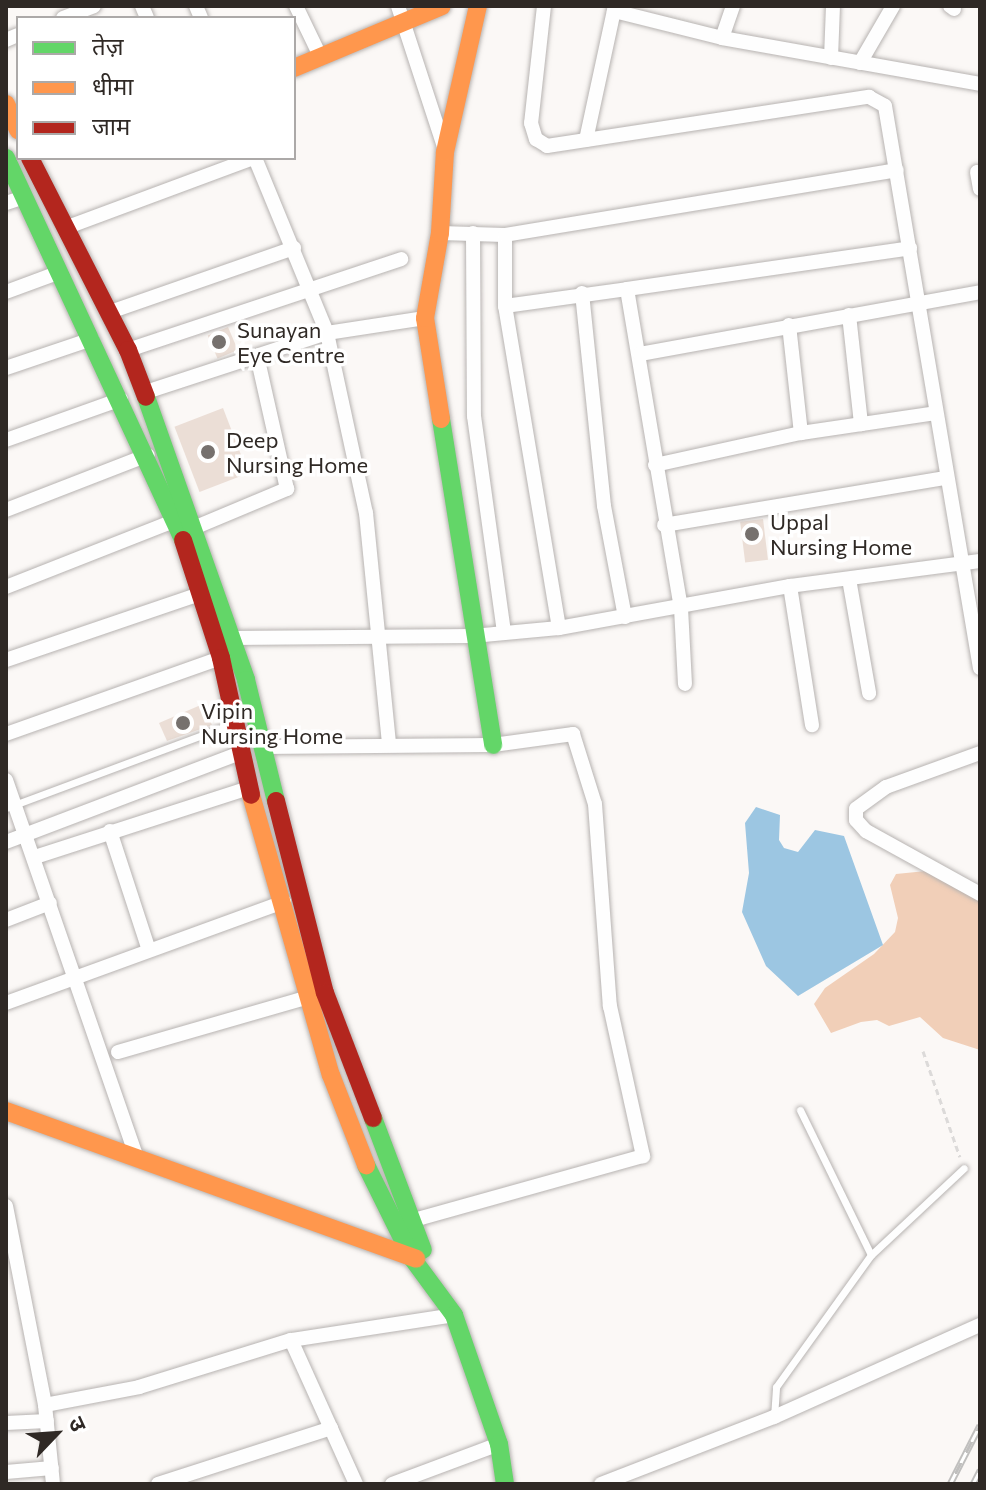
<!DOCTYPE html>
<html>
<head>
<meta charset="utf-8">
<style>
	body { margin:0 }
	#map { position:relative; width:986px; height:1490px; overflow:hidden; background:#fbf8f6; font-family:Commissioner,"Noto Sans Devanagari",sans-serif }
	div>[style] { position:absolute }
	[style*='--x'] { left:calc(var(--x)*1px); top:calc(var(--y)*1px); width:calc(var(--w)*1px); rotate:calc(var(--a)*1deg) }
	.forest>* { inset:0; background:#f1cfb8 }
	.water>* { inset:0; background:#9cc6e2 }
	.building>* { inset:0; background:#ebded6; transform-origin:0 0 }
	.path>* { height:3px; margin-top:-1.5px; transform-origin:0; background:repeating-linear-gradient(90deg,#dcdad9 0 6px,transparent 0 10px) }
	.roads { filter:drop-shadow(0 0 2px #b7b3b1) drop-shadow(0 0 2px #b7b3b1) }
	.lane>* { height:7px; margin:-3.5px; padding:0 3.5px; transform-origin:3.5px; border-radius:3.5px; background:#fefefe }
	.street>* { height:14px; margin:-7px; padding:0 7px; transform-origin:7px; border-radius:7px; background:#fefefe }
	.fast>* { height:18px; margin:-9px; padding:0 9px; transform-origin:9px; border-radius:9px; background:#63d668 }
	.slow>* { height:18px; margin:-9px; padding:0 9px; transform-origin:9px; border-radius:9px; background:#ff974d }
	.jam>* { height:18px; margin:-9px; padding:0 9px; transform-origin:9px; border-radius:9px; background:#b3261e }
	.rail>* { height:7px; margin-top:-3.5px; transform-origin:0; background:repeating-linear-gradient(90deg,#fff 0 12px,#c0bfbe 0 24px); box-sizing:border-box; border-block:2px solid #c0bfbe }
	.dots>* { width:22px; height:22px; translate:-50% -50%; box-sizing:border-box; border:4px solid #fff; border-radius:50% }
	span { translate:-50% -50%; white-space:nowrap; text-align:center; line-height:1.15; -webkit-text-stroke:7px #fff; paint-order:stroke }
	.poi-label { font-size:22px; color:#2f2925 }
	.left { translate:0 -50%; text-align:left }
	.frame { position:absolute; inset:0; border:8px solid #2f2925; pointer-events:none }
	.legend { position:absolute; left:16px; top:16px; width:280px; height:144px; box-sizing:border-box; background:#fff; border:2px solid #aca9a8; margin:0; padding:10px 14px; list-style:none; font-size:24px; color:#2f2925 }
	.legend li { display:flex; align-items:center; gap:16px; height:40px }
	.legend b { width:40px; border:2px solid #aca9a8 }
	.north { position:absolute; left:16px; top:1394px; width:80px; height:80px; -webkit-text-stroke:6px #fff; paint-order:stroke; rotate:65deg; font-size:22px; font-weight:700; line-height:32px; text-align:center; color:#2f2925 }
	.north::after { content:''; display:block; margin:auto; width:28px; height:36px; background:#2f2925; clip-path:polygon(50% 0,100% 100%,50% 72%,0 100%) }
</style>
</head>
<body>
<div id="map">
	<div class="forest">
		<div style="clip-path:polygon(926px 871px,980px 901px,980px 1050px,943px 1038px,920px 1017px,889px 1026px,877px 1020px,861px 1022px,831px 1033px,814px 1004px,825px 988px,874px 954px,895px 932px,898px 918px,890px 885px,896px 874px)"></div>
	</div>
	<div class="water">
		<div style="clip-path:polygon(756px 807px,780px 815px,779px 840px,784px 848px,798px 852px,815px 830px,844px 836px,883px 945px,798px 996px,766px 966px,742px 912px,749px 873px,745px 823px)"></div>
	</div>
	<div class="building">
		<div style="left:228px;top:327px;width:25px;height:22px;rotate:67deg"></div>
		<div style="left:223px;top:408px;width:70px;height:52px;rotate:69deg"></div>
		<div style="left:763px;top:519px;width:41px;height:23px;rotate:83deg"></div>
		<div style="clip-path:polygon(203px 704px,212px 725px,167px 741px,159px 723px)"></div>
	</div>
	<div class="path">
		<div style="--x:923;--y:1051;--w:112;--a:70.8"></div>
	</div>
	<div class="roads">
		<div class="lane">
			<div style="--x:6;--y:808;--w:241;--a:-20.4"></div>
			<div style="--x:800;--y:1110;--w:161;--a:63.9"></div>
			<div style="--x:774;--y:1417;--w:30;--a:-86"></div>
			<div style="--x:776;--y:1387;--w:163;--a:-54.3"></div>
			<div style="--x:871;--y:1255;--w:127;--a:-43.1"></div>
		</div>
		<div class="street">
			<div style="--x:142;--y:6;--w:13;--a:67"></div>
			<div style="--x:196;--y:6;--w:13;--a:67"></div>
			<div style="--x:296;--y:6;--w:58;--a:64.3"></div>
			<div style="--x:398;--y:6;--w:148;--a:71.9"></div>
			<div style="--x:544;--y:6;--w:118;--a:96.3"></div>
			<div style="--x:531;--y:123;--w:17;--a:73"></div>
			<div style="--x:536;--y:139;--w:13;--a:32"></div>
			<div style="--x:547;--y:146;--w:326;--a:-8.7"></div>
			<div style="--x:869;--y:97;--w:18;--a:29"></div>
			<div style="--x:885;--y:106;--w:570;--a:80.41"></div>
			<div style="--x:950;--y:6;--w:5;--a:37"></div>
			<div style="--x:614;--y:11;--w:111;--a:14"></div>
			<div style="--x:722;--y:38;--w:262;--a:10.1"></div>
			<div style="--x:63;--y:18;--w:33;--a:-21"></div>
			<div style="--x:722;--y:38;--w:34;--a:-71"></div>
			<div style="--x:6;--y:40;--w:13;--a:-23"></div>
			<div style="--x:831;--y:58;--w:52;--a:-87.8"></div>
			<div style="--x:860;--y:63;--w:66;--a:-59.9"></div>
			<div style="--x:586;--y:140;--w:137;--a:-77.8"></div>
			<div style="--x:255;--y:158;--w:189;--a:67.6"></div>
			<div style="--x:327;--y:333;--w:184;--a:77.8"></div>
			<div style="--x:366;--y:513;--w:232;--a:84.3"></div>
			<div style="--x:977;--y:172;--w:17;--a:80"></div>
			<div style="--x:6;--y:203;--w:19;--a:-18"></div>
			<div style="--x:65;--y:228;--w:201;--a:-20.4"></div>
			<div style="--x:440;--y:233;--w:65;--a:1.8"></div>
			<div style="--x:473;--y:233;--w:183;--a:89.7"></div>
			<div style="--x:474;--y:416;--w:219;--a:82.1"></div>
			<div style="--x:627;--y:289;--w:286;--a:-8.2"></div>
			<div style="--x:6;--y:292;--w:58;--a:-20.3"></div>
			<div style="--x:582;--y:293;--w:214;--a:84.1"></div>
			<div style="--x:604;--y:506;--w:113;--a:79.3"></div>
			<div style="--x:505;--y:306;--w:123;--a:-7.9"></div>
			<div style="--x:627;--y:289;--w:324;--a:80.4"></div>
			<div style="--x:681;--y:608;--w:76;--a:87"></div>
			<div style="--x:110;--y:312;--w:195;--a:-19.2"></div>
			<div style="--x:849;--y:315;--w:110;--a:83.7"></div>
			<div style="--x:789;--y:325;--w:109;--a:83.7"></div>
			<div style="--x:128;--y:350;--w:288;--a:-18.4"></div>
			<div style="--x:640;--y:354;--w:346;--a:-10.3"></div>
			<div style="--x:6;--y:368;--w:91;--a:-18.6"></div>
			<div style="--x:143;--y:393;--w:194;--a:-18.1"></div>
			<div style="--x:327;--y:333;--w:99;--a:-8.7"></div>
			<div style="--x:6;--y:440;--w:122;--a:-19.6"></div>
			<div style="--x:655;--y:465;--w:149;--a:-12.4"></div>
			<div style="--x:801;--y:433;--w:136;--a:-8.4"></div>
			<div style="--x:6;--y:510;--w:152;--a:-21.2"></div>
			<div style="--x:664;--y:525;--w:284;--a:-9.5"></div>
			<div style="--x:196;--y:527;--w:99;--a:-22.7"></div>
			<div style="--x:287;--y:489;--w:136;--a:-102.7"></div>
			<div style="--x:849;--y:579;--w:116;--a:80"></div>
			<div style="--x:790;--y:586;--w:141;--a:81"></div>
			<div style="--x:6;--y:587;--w:183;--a:-21.5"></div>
			<div style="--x:559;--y:628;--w:326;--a:-99.5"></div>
			<div style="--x:505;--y:306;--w:71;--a:-90"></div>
			<div style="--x:505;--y:235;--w:397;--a:-9.4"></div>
			<div style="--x:231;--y:638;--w:242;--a:-0.5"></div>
			<div style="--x:473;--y:636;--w:86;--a:-5.3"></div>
			<div style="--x:559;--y:628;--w:235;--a:-10.3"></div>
			<div style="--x:790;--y:586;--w:192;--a:-7.5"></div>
			<div style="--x:6;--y:660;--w:205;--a:-18.8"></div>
			<div style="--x:6;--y:734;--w:228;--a:-19.5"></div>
			<div style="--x:261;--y:747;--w:232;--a:-0.5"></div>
			<div style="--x:493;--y:745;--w:81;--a:-7.8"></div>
			<div style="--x:573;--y:734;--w:73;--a:72.6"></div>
			<div style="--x:595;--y:804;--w:203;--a:85.8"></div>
			<div style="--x:610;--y:1006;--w:154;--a:77.6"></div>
			<div style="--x:643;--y:1156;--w:242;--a:164.4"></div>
			<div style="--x:980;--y:753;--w:100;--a:160.1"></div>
			<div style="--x:886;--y:787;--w:37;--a:144"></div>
			<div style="--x:856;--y:809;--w:11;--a:90"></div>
			<div style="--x:856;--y:820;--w:15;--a:48"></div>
			<div style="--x:866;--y:831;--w:130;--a:28.9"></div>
			<div style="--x:6;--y:780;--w:398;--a:70.9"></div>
			<div style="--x:110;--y:831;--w:125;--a:71.9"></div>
			<div style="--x:6;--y:842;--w:254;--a:-20.8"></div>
			<div style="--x:35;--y:857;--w:225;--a:-17.9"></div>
			<div style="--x:6;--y:920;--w:47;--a:-21.1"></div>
			<div style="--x:6;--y:1003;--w:296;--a:-20"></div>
			<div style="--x:118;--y:1052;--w:195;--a:-16.1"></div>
			<div style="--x:6;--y:1206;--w:203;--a:78.9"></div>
			<div style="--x:45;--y:1405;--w:79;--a:84.2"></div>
			<div style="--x:291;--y:1340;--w:158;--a:65.7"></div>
			<div style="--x:45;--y:1405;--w:96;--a:-10.8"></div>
			<div style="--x:139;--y:1387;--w:159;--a:-17.2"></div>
			<div style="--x:291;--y:1340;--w:165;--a:-8.7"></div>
			<div style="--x:6;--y:1423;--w:41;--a:-2.8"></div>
			<div style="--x:6;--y:1472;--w:46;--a:-5"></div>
			<div style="--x:158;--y:1484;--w:182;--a:-17.9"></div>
			<div style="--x:392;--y:1484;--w:114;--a:-20.5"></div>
			<div style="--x:601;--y:1484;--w:186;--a:-21.2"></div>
			<div style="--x:774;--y:1417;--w:226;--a:-24.1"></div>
		</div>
		<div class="fast">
			<div style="--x:6;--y:158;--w:421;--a:65.1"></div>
			<div style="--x:146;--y:397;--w:300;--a:70.5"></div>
			<div style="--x:246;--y:680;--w:125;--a:76.1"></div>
			<div style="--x:441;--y:419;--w:330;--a:80.9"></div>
			<div style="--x:373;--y:1118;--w:141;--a:69.3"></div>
			<div style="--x:366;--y:1165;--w:104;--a:63.7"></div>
			<div style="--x:412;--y:1258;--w:71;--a:53.6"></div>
			<div style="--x:454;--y:1315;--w:137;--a:70.8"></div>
			<div style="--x:499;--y:1444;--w:40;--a:81.5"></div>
		</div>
		<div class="slow">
			<div style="--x:294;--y:68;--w:160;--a:-22.7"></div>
			<div style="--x:6;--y:104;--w:29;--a:65"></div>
			<div style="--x:441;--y:419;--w:102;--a:-99"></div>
			<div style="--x:425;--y:318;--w:86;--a:-80"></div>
			<div style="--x:440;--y:233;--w:81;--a:-86.5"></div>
			<div style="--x:445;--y:152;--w:150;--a:-77.3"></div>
			<div style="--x:251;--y:795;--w:291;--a:74.1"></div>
			<div style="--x:331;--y:1075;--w:97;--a:68.7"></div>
			<div style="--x:6;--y:1111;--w:436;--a:19.8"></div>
		</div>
		<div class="jam">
			<div style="--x:30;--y:158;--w:216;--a:63"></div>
			<div style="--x:128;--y:350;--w:50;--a:69"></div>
			<div style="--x:183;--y:540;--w:124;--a:72.1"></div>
			<div style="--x:221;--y:658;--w:140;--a:77.6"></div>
			<div style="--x:276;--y:801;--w:198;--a:75.7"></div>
			<div style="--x:325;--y:993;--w:134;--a:69"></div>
		</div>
	</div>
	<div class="rail">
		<div style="--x:950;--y:1484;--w:66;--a:-63"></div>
		<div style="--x:973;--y:1484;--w:16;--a:-63"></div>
	</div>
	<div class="dots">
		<div style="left:219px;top:342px;background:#76716e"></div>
		<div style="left:208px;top:452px;background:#76716e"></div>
		<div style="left:752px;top:534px;background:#76716e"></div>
		<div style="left:183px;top:723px;background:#76716e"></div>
	</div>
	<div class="poi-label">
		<span class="left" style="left:237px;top:342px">Sunayan<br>Eye Centre</span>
		<span class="left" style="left:226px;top:452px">Deep<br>Nursing Home</span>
		<span class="left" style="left:770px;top:534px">Uppal<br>Nursing Home</span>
		<span class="left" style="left:201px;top:723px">Vipin<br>Nursing Home</span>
	</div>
	<div class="frame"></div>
	<ul class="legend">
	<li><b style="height:10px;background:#63d668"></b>तेज़</li>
	<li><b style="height:10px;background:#ff974d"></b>धीमा</li>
	<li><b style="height:10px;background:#b3261e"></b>जाम</li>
	</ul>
	<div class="north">उ</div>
</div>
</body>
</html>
